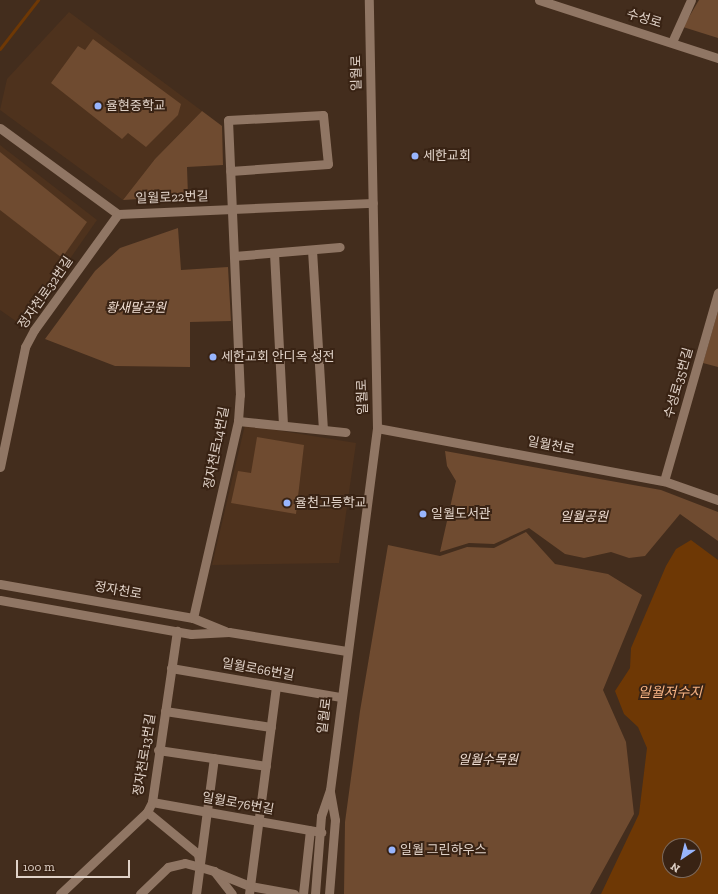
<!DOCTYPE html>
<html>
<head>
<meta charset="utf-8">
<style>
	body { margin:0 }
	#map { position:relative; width:718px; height:894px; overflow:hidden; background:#432d1d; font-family:"Zilla Slab","Noto Sans KR",serif }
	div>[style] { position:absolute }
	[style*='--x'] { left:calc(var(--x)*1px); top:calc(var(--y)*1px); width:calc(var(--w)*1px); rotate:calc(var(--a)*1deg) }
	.built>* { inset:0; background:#4e321d }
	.green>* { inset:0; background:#6f4b30 }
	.water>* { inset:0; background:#6e3805 }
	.stream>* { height:2.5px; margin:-1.25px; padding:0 1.25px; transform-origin:1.25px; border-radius:1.25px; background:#6e3805 }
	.minor>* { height:9px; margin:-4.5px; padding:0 4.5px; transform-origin:4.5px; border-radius:4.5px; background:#907664 }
	.dots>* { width:11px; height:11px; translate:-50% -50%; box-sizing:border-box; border:2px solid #392314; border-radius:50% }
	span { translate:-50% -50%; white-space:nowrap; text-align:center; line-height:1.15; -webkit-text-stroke:4px #392314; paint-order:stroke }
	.street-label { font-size:13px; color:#e0d2c8 }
	.poi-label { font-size:13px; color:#e0d2c8 }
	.left { translate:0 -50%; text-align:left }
	.park-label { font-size:13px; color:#f2e0d5; font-style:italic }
	.water-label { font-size:14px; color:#f7b384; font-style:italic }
	.north { position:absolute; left:662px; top:838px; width:40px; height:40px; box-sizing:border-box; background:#392314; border:1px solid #7c695c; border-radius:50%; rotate:215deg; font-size:11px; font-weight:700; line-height:16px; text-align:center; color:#e0d2c8 }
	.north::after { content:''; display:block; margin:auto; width:14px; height:18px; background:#98b5fd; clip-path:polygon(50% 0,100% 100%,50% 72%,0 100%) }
	.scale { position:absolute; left:16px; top:860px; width:114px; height:18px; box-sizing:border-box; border:2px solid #e0d2c8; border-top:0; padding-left:5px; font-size:12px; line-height:14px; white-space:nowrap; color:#e0d2c8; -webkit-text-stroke:3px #392314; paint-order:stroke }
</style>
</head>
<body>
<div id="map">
	<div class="built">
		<div style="clip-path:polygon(69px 12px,202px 111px,155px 159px,123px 200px,0 110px,7px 79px)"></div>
		<div style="clip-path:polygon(0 145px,97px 220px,23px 326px,0 310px)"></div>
		<div style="clip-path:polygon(245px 425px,356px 443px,339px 563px,212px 565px)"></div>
	</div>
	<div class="green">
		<div style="clip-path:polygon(699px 0,718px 0,718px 38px,683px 27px)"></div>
		<div style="clip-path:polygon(93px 39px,181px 104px,178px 115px,146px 147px,128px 133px,122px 139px,51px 83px,78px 46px,85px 50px)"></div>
		<div style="clip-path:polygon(202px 111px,222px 126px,223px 165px,187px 167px,188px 196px,123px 200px,155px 159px)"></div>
		<div style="clip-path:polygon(0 152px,87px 222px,62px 258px,0 210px)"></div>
		<div style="clip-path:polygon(178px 228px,181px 270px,228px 267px,231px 321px,190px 322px,190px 367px,115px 366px,45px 339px,95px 271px,120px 248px)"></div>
		<div style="clip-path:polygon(718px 311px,718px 367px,703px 363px)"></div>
		<div style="clip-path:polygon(257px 437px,304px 445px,296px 514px,231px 503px,238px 471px,251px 473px)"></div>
		<div style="clip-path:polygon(445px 451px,661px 490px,718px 512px,718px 541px,680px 514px,645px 556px,629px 558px,611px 552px,584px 558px,565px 554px,529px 528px,494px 544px,469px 543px,440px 552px,456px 481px,447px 466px)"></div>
		<div style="clip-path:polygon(526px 532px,555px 564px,608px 574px,642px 595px,603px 690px,626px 742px,634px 814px,590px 894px,344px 894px,345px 822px,360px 711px,388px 545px,440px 556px,467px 547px,494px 548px)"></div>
	</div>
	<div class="water">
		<div style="clip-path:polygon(evenodd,691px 540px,718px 560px,718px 894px,601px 894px,639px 814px,647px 748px,638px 727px,624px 714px,615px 691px,630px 668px,631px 648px,666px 566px,676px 549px,691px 540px,670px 846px,694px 846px,694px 870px,670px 870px,670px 846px)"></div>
	</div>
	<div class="stream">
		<div style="--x:0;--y:49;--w:62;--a:-52.2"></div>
	</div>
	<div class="minor">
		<div style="--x:539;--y:0;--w:188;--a:18"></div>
		<div style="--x:672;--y:42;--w:46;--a:-65.7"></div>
		<div style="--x:0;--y:128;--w:146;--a:36.1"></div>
		<div style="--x:118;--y:214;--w:255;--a:-2.5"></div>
		<div style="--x:312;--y:250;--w:179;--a:86.5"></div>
		<div style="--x:274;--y:253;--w:172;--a:87"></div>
		<div style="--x:234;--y:256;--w:106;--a:-4.9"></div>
		<div style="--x:238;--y:421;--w:108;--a:5.9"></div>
		<div style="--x:377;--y:428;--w:292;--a:10.5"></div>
		<div style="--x:664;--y:481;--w:57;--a:19.4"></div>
		<div style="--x:0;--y:467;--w:123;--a:-78.2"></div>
		<div style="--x:25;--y:347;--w:19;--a:-62"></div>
		<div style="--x:34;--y:330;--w:143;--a:-54.1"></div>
		<div style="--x:664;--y:481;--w:196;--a:-74"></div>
		<div style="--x:0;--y:584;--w:196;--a:10"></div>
		<div style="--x:193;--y:618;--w:35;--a:22"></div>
		<div style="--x:0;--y:600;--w:194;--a:10.1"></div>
		<div style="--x:191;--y:634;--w:38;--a:-3"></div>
		<div style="--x:229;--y:632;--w:119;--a:9.2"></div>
		<div style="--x:193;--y:618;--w:202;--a:-77.1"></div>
		<div style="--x:238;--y:421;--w:26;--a:-86"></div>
		<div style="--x:240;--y:395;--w:275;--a:-92.5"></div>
		<div style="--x:228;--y:120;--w:95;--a:-3"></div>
		<div style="--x:323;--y:115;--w:49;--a:84.2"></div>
		<div style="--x:328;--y:164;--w:98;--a:175.9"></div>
		<div style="--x:171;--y:668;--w:171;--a:9.7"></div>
		<div style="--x:165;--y:711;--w:107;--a:8.6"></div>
		<div style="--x:158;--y:750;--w:109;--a:8.4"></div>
		<div style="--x:152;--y:802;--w:172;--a:10.1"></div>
		<div style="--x:147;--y:812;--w:66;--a:39.5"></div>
		<div style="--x:198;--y:854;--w:13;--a:81"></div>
		<div style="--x:200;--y:867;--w:15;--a:16"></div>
		<div style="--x:214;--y:871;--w:29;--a:52"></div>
		<div style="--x:215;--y:872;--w:38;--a:22"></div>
		<div style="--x:250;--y:886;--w:45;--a:10.3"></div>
		<div style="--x:60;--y:894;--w:120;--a:-43.3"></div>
		<div style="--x:147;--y:812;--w:11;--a:-63"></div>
		<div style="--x:152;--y:802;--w:173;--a:-81.7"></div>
		<div style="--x:140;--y:894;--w:39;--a:-44"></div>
		<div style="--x:168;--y:867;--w:17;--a:-13"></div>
		<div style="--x:185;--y:863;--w:16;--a:15"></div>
		<div style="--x:196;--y:894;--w:137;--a:-82.5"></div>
		<div style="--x:249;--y:894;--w:209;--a:-82.6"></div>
		<div style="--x:303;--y:894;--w:64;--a:-83.8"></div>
		<div style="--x:315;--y:894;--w:78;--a:-85.6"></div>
		<div style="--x:321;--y:816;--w:28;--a:-71"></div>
		<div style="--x:330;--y:790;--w:365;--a:-82.6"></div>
		<div style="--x:377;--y:428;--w:428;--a:-91.1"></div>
		<div style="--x:329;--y:894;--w:74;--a:-85.4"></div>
		<div style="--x:335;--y:820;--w:28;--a:-100"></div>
	</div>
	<div class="dots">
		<div style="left:98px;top:106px;background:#98b5fd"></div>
		<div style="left:415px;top:156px;background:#98b5fd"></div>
		<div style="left:213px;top:357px;background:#98b5fd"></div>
		<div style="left:287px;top:503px;background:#98b5fd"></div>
		<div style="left:423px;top:514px;background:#98b5fd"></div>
		<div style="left:392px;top:850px;background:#98b5fd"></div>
	</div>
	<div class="street-label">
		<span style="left:644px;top:19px;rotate:17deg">수성로</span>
		<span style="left:357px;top:73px;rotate:-91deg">일월로</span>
		<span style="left:172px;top:198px;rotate:-2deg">일월로22번길</span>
		<span style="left:46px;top:293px;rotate:-55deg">정자천로32번길</span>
		<span style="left:679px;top:383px;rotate:-74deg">수성로35번길</span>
		<span style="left:363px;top:397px;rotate:-92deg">일월로</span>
		<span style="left:551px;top:446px;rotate:11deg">일월천로</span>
		<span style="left:217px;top:448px;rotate:-79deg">정자천로14번길</span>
		<span style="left:118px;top:591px;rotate:10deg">정자천로</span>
		<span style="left:258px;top:670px;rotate:10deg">일월로66번길</span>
		<span style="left:325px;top:716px;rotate:-83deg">일월로</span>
		<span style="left:145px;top:755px;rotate:-81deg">정자천로13번길</span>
		<span style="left:238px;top:804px;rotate:10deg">일월로76번길</span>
	</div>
	<div class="poi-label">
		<span class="left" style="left:106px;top:106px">율현중학교</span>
		<span class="left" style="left:423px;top:156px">세한교회</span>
		<span class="left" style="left:221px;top:357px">세한교회 안디옥 성전</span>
		<span class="left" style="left:295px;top:503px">율천고등학교</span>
		<span class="left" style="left:431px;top:514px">일월도서관</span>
		<span class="left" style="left:400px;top:850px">일월 그린하우스</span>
	</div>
	<div class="park-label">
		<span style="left:136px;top:308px">황새말공원</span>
		<span style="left:584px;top:517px">일월공원</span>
		<span style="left:488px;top:760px">일월수목원</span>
	</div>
	<div class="water-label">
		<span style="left:670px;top:693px">일월저수지</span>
	</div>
	<div class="north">N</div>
	<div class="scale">100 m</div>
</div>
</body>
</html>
